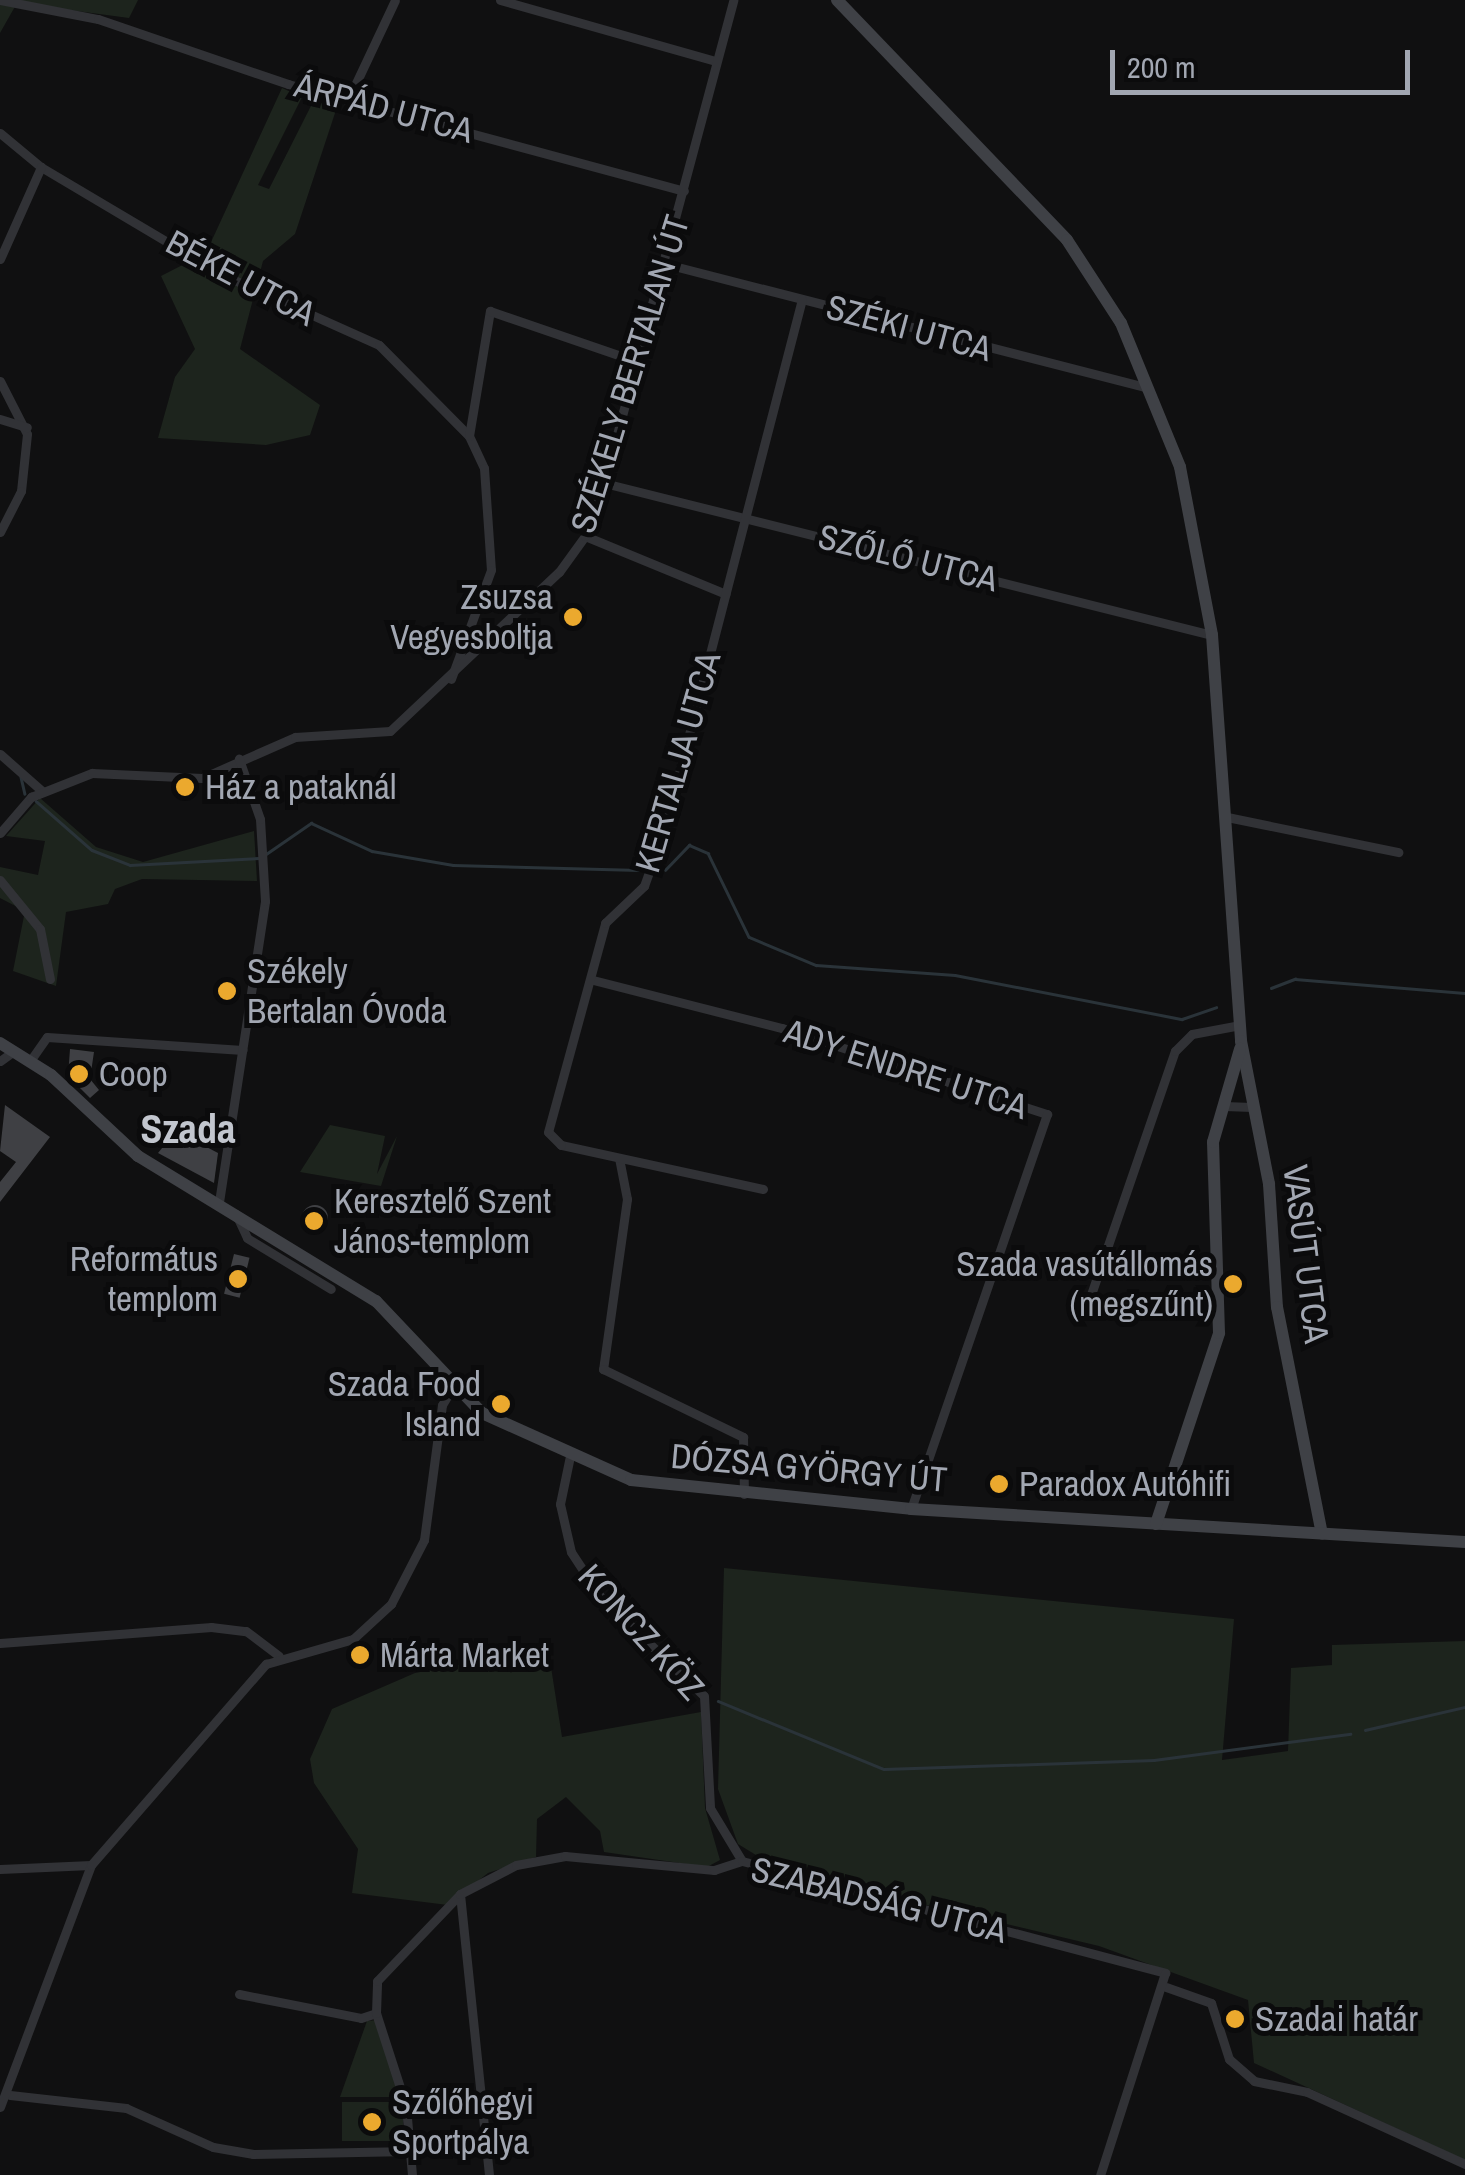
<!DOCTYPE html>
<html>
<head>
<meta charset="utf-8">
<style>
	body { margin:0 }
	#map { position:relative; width:1465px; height:2175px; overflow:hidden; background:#101011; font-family:"Archivo Narrow",sans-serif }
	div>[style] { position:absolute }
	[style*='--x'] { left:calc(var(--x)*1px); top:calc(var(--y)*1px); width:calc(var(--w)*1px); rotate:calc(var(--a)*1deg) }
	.green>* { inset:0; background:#1d241d; transform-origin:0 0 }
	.stream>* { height:2.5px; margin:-1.25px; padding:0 1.25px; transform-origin:1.25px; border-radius:1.25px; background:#2a3339 }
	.building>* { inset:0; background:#3f4044; transform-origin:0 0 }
	.round { border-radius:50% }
	.street>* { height:9px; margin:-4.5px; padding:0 4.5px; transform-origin:4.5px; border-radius:4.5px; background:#313236 }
	.secondary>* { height:12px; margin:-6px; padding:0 6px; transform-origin:6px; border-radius:6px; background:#3f4146 }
	.dots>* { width:28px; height:28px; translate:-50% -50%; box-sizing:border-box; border:5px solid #0b0b0c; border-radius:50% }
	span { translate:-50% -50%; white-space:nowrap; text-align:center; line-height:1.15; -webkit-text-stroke:10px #0b0b0c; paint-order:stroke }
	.street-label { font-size:35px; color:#a2a7b2 }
	.poi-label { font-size:35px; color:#a2a7b2 }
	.right { translate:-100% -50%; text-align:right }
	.left { translate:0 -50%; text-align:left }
	.quarter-label { font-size:40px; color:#c2c6ce; font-weight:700 }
	.scale { position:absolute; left:1110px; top:50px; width:300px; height:45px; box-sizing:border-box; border:5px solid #a2a7b2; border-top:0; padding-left:12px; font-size:30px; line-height:35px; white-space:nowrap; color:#a2a7b2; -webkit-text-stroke:8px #0b0b0c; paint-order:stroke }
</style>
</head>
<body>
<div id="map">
	<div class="green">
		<div style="clip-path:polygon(0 0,138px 0,129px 18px,17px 3px,0 33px)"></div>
		<div style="clip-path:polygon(282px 88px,302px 97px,258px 185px,269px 189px,316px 96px,339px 101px,295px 234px,263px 261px,240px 349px,320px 405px,310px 435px,266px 445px,158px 438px,175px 377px,195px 349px,161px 276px,206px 253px)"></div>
		<div style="clip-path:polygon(40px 798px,96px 847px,143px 862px,254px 831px,257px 881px,142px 879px,115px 889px,108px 904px,66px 912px,56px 986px,13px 971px,25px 911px,0 898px,0 867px,38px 875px,45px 841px,6px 836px)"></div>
		<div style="clip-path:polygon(330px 1125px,385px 1136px,377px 1174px,397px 1136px,381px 1186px,300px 1172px)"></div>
		<div style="clip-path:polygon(724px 1568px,1234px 1619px,1222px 1760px,1288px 1751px,1291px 1668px,1332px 1665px,1332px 1645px,1465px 1641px,1465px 2160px,1254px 2063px,1248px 2000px,1099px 1946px,782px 1871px,738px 1844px,718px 1789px)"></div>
		<div style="clip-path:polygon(548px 1648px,562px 1737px,701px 1712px,705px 1808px,720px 1860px,707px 1867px,604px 1852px,600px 1831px,566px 1797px,537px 1819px,536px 1857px,488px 1873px,448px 1905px,352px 1893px,358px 1849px,314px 1783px,310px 1759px,332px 1709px,415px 1673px)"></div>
		<div style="clip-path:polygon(377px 2020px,403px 2097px,340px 2097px,367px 2021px)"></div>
		<div style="left:342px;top:2102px;width:61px;height:39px"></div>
	</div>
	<div class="stream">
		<div style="--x:21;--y:777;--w:17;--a:77"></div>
		<div style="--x:36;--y:801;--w:74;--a:41.2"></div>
		<div style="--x:92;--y:850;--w:41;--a:21.5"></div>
		<div style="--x:130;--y:865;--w:129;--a:-3.1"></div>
		<div style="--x:266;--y:854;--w:55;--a:-34.6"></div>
		<div style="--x:311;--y:823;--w:67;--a:24.7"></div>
		<div style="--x:372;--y:851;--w:82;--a:9.8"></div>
		<div style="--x:453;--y:865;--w:186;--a:1.5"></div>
		<div style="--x:665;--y:870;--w:35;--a:-46"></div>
		<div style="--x:689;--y:845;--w:21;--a:23"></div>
		<div style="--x:708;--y:853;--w:93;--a:64"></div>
		<div style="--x:749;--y:937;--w:73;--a:22.7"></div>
		<div style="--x:816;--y:965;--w:139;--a:4.1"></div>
		<div style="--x:955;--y:975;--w:231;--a:11"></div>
		<div style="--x:1182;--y:1019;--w:36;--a:-19"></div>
		<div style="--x:1271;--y:988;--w:26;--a:-21"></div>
		<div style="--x:1295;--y:979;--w:171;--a:4.7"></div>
		<div style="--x:718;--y:1701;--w:179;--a:22.3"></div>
		<div style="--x:884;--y:1769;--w:270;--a:-1.9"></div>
		<div style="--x:1154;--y:1760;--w:198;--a:-7.6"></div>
		<div style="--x:1365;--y:1730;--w:103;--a:-13"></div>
	</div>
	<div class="building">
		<div style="clip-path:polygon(70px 1049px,94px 1052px,90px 1079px,99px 1090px,90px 1098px,68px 1076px)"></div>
		<div style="clip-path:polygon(5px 1105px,50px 1137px,0 1202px,0 1182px,16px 1162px,0 1151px)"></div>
		<div style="clip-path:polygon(176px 1131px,218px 1153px,214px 1183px,158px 1153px)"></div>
		<div class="round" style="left:302px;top:1205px;width:26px;height:26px"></div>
		<div style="left:234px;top:1254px;width:16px;height:41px;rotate:14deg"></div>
	</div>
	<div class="street">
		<div style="--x:0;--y:0;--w:100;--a:11"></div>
		<div style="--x:98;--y:19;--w:201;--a:18.9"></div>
		<div style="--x:288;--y:84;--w:410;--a:15.1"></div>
		<div style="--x:500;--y:0;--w:223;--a:15.8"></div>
		<div style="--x:348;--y:100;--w:110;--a:-64.8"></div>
		<div style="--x:0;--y:133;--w:53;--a:39.7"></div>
		<div style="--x:41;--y:167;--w:209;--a:30.7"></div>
		<div style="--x:221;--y:274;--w:173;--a:24.2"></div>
		<div style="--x:379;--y:345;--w:128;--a:45.3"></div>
		<div style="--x:469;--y:436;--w:35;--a:65"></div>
		<div style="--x:484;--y:468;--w:102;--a:86.1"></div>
		<div style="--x:491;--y:570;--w:116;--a:110.2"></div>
		<div style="--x:0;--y:259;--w:101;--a:-66"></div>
		<div style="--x:666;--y:264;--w:498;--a:14.4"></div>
		<div style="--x:0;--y:381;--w:59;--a:63"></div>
		<div style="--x:27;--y:434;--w:57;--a:96"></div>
		<div style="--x:21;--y:491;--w:46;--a:117.1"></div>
		<div style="--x:0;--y:419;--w:28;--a:17"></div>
		<div style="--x:469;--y:436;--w:127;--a:-80.5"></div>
		<div style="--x:490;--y:311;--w:154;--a:18.9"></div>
		<div style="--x:604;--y:483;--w:627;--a:14.04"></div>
		<div style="--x:585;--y:536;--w:152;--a:22.4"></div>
		<div style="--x:0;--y:754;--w:55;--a:41.3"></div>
		<div style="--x:1227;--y:817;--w:175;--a:11.6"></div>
		<div style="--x:0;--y:833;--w:48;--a:-49.3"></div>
		<div style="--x:31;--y:797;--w:66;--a:-21.5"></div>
		<div style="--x:92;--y:773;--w:110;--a:2.6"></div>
		<div style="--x:202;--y:778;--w:102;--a:-23.8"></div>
		<div style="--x:295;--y:737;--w:95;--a:-3.6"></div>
		<div style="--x:390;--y:731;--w:232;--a:-43.3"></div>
		<div style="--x:559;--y:572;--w:44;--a:-54.2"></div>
		<div style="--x:585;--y:536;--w:56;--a:-70.3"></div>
		<div style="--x:604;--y:483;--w:500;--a:-75"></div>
		<div style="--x:0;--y:880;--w:63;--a:50.8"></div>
		<div style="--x:40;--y:929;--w:51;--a:78.7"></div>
		<div style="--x:593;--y:980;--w:195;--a:14.3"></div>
		<div style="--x:782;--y:1028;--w:279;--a:18"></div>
		<div style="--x:1047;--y:1114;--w:418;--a:109"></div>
		<div style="--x:0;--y:1061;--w:17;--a:-36"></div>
		<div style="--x:30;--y:1061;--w:29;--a:-55"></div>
		<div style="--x:47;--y:1037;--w:196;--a:3.8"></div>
		<div style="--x:1224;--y:1106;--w:28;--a:2"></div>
		<div style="--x:619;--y:1158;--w:42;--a:79"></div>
		<div style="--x:627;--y:1199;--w:172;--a:98"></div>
		<div style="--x:603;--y:1369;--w:156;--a:25.9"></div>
		<div style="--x:743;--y:1437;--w:57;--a:89"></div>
		<div style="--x:763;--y:1189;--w:207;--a:-167.7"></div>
		<div style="--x:561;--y:1145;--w:18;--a:-135"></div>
		<div style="--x:548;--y:1132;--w:217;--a:-74.7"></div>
		<div style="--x:605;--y:923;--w:54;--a:-43.5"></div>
		<div style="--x:644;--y:886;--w:63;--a:-70.4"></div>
		<div style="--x:665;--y:827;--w:545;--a:-75.45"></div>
		<div style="--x:219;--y:1202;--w:304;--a:-81.3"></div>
		<div style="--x:265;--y:901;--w:82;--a:-93.5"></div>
		<div style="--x:260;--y:819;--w:64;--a:-109.3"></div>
		<div style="--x:236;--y:1214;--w:26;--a:65"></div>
		<div style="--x:247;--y:1238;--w:98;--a:31.3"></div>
		<div style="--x:1086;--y:1309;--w:273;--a:-71"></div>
		<div style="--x:1175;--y:1051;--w:24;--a:-45"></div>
		<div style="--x:1192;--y:1034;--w:49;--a:-10.6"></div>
		<div style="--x:570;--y:1456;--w:49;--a:101.8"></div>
		<div style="--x:560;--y:1504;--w:49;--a:77.1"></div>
		<div style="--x:571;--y:1552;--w:53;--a:56.6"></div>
		<div style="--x:600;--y:1596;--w:144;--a:43.9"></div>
		<div style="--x:704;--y:1696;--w:112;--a:86.9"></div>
		<div style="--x:710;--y:1808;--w:62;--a:58.9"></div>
		<div style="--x:0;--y:1643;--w:212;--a:-4.3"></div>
		<div style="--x:211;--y:1627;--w:35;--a:7"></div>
		<div style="--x:246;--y:1631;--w:41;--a:37.1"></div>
		<div style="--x:0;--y:1869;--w:91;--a:-2.5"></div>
		<div style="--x:460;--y:1894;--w:282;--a:84.1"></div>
		<div style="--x:1166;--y:1987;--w:48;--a:19.6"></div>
		<div style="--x:1211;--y:2003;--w:59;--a:72.2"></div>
		<div style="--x:1229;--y:2059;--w:33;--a:41"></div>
		<div style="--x:1254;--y:2081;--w:54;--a:11.7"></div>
		<div style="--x:1307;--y:2092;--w:174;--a:24.5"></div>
		<div style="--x:239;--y:1994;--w:124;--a:11.1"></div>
		<div style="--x:361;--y:2018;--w:16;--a:-18"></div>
		<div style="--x:10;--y:2095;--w:117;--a:6.4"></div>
		<div style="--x:126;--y:2108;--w:95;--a:24.1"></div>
		<div style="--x:213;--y:2147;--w:41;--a:9.9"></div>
		<div style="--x:253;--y:2154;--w:158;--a:-1.1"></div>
		<div style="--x:0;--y:2107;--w:259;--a:-69.4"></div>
		<div style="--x:91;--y:1865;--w:267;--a:-49"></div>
		<div style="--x:266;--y:1664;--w:91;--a:-16"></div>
		<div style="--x:353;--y:1639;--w:52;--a:-42.6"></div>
		<div style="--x:391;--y:1604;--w:72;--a:-62.7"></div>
		<div style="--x:424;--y:1540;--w:136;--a:-82.4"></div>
		<div style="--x:442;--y:1405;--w:23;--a:-59"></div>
		<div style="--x:412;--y:2175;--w:69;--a:-95"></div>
		<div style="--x:406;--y:2106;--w:98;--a:-107.9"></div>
		<div style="--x:376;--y:2013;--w:32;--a:-88"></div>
		<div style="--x:377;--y:1981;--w:120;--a:-46.3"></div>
		<div style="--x:460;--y:1894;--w:63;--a:-27.4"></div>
		<div style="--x:516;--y:1865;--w:50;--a:-10.4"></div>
		<div style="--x:565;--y:1856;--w:150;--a:5.4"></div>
		<div style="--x:714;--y:1870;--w:29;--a:-18"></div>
		<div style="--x:742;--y:1861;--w:438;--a:14.8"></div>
		<div style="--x:1165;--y:1973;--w:212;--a:107.8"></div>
	</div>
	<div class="secondary">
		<div style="--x:837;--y:0;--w:332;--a:46.2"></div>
		<div style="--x:1067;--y:240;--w:99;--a:57"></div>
		<div style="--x:1121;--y:323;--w:156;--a:67.7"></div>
		<div style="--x:1180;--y:467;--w:171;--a:79.2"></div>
		<div style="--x:1212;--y:635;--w:407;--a:85.9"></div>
		<div style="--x:1241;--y:1041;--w:146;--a:78.9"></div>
		<div style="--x:1269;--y:1184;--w:123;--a:86.3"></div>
		<div style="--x:1277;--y:1307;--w:231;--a:78.8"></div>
		<div style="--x:0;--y:1043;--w:60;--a:32.1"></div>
		<div style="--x:51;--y:1075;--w:119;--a:43"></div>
		<div style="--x:138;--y:1156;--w:279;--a:31.4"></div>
		<div style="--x:376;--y:1301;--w:154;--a:46.6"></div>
		<div style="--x:482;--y:1413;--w:163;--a:24.2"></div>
		<div style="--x:631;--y:1480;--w:281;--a:5.9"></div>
		<div style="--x:911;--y:1509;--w:555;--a:3.41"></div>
		<div style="--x:1156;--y:1524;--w:201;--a:-71.7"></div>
		<div style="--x:1219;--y:1333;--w:191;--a:-91.8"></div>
		<div style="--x:1213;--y:1142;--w:97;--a:-73.8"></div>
	</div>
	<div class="dots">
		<div style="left:573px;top:617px;background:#eba92e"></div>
		<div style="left:185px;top:787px;background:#eba92e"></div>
		<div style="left:227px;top:991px;background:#eba92e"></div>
		<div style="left:79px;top:1074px;background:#eba92e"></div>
		<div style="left:314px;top:1221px;background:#eba92e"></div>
		<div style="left:238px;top:1279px;background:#eba92e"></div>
		<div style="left:1233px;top:1284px;background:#eba92e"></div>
		<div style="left:501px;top:1404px;background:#eba92e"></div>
		<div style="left:999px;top:1484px;background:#eba92e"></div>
		<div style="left:360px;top:1655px;background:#eba92e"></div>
		<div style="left:1235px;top:2019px;background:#eba92e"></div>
		<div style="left:372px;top:2122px;background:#eba92e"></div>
	</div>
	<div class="street-label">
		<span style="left:384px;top:108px;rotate:15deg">ÁRPÁD UTCA</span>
		<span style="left:241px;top:278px;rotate:28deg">BÉKE UTCA</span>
		<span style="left:909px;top:328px;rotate:15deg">SZÉKI UTCA</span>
		<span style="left:630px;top:374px;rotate:-73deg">SZÉKELY BERTALAN ÚT</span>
		<span style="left:908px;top:558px;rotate:14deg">SZŐLŐ UTCA</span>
		<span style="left:678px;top:762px;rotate:-74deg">KERTALJA UTCA</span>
		<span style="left:906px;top:1069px;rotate:18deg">ADY ENDRE UTCA</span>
		<span style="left:1306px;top:1254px;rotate:83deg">VASÚT UTCA</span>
		<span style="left:809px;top:1468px;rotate:5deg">DÓZSA GYÖRGY ÚT</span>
		<span style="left:641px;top:1632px;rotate:48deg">KONCZ KÖZ</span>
		<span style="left:879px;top:1900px;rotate:14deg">SZABADSÁG UTCA</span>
	</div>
	<div class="poi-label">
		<span class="right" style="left:553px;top:617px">Zsuzsa<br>Vegyesboltja</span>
		<span class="left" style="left:205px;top:787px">Ház a pataknál</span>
		<span class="left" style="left:247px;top:991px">Székely<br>Bertalan Óvoda</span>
		<span class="left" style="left:99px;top:1074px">Coop</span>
		<span class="left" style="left:334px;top:1221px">Keresztelő Szent<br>János-templom</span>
		<span class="right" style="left:218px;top:1279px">Református<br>templom</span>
		<span class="right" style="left:1213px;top:1284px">Szada vasútállomás<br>(megszűnt)</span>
		<span class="right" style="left:481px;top:1404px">Szada Food<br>Island</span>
		<span class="left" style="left:1019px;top:1484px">Paradox Autóhifi</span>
		<span class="left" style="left:380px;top:1655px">Márta Market</span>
		<span class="left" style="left:1255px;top:2019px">Szadai határ</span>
		<span class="left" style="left:392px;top:2122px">Szőlőhegyi<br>Sportpálya</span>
	</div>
	<div class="quarter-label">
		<span style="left:188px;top:1129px">Szada</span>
	</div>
	<div class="scale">200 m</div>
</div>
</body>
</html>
